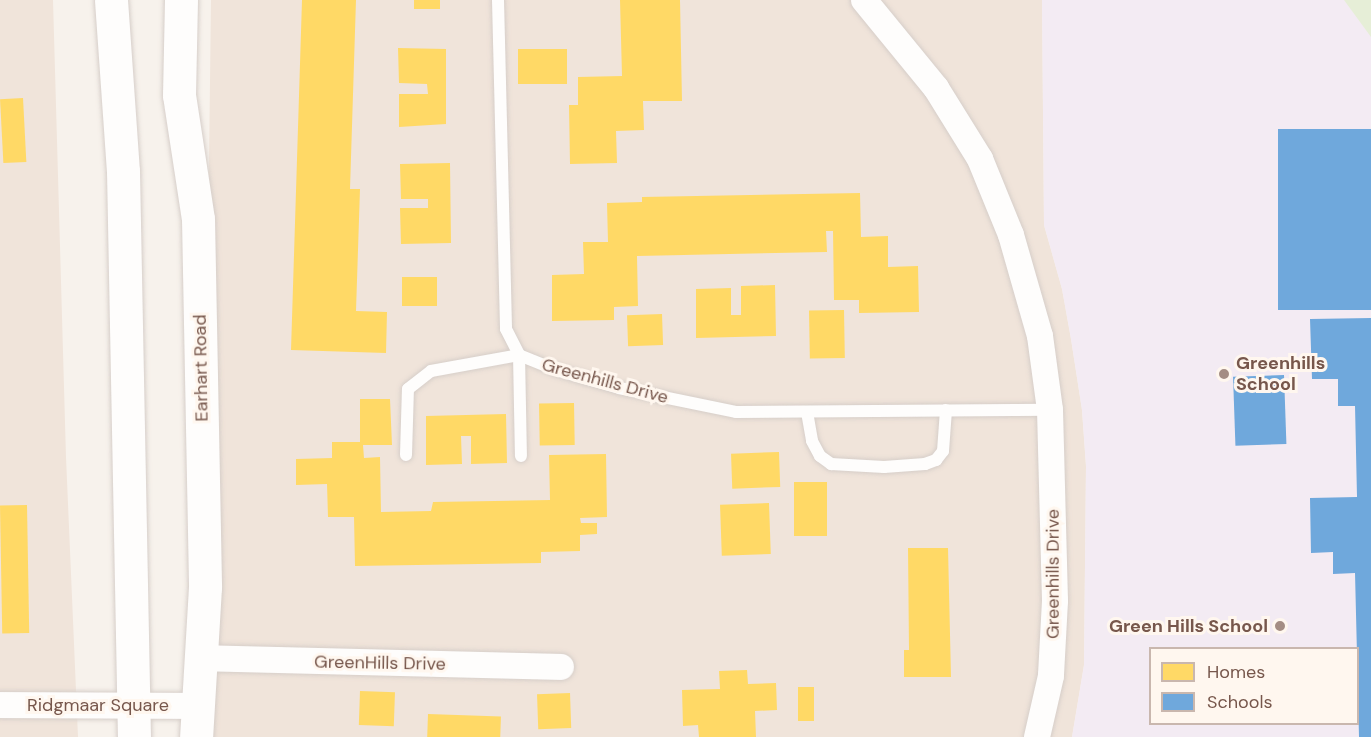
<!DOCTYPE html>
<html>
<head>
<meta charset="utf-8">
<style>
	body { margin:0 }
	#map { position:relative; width:1371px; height:737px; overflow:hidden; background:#f7f2ec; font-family:"DM Sans",sans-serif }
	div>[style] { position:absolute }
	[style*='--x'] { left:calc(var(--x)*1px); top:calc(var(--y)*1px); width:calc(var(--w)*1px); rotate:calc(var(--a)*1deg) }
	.residential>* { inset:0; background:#f0e4da }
	.education>* { inset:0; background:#f3ebf3 }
	.green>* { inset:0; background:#e6eed7 }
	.homes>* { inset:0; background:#ffd966; transform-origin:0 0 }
	.schools>* { inset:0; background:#6fa8dc; transform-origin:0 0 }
	.roads { filter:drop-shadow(0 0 2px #d6cec9) drop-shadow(0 0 2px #d6cec9) }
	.lane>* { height:12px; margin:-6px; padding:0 6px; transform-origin:6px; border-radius:6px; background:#fefdfc }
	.street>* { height:26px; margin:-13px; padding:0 13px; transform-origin:13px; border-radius:13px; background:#fefdfc }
	.secondary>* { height:33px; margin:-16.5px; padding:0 16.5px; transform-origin:16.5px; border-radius:16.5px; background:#fefdfc }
	.dots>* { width:16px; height:16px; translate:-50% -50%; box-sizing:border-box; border:3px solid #fff7ef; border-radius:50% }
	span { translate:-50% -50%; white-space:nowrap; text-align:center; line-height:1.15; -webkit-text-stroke:6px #fff7ef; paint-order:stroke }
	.poi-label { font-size:18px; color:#77574c; font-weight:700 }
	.left { translate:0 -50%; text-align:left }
	.right { translate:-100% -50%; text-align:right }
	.street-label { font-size:18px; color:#77574c }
	.legend { position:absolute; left:1149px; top:647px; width:210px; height:78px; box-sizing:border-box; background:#fff7ef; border:2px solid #c9b7ae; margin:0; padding:8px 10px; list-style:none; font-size:18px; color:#77574c }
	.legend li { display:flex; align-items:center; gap:12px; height:30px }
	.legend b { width:30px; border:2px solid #c9b7ae }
</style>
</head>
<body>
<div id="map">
	<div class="residential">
		<div style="clip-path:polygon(0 0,53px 0,66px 457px,78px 737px,0 737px)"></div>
		<div style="clip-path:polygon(211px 0,1042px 0,1044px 225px,1062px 289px,1071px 339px,1082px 410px,1086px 466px,1084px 665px,1072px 737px,202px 737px)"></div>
	</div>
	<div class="education">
		<div style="clip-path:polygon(evenodd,1042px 0,1371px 0,1371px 737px,1072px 737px,1084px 665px,1086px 466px,1082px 410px,1071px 339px,1062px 289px,1044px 225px,1042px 0,1150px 648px,1358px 648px,1358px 724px,1150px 724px,1150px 648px)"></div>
	</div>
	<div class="green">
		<div style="clip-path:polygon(1344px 0,1371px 0,1371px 37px)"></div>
	</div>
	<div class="homes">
		<div style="clip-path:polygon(302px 0,356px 0,350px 189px,360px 189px,356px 311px,387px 312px,386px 353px,291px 350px)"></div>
		<div style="left:414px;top:0;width:26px;height:9px"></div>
		<div style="clip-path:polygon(620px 0,680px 0,682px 101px,643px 101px,644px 130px,616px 131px,617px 163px,570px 164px,569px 105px,578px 105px,578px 77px,622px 76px)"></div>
		<div style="clip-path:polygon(398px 48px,446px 49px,446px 124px,399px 127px,399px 94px,428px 94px,427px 84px,399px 83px)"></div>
		<div style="left:567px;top:49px;width:35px;height:49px;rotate:90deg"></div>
		<div style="left:23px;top:98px;width:64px;height:23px;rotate:87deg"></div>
		<div style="clip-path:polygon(450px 163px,451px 243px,401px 244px,400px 208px,428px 208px,428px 199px,401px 199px,400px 164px)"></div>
		<div style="clip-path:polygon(860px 193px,861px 237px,888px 236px,888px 267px,918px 266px,919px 312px,859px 313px,859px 300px,834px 300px,833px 231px,826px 231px,827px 252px,637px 256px,638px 306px,614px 307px,614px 320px,552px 321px,552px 275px,584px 274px,583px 242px,608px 242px,607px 203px,642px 202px,642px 197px)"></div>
		<div style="left:402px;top:277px;width:35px;height:29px"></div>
		<div style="clip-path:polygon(775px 285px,776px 336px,696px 338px,696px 289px,731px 288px,731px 315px,741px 315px,741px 286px)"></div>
		<div style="left:844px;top:310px;width:48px;height:35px;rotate:89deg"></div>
		<div style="left:662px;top:314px;width:31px;height:35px;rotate:88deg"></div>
		<div style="clip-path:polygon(360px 399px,390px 399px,392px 445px,363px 445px,364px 458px,380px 457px,381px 512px,431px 511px,433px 502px,550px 500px,549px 455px,606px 454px,607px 517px,580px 518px,581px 523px,597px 523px,597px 534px,580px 535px,580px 551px,541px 552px,541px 563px,355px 566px,354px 517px,328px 517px,327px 484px,296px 485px,296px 459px,332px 458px,332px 442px,360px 442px)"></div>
		<div style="left:574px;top:403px;width:42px;height:35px;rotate:89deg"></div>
		<div style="clip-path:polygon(506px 414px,507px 463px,471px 464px,471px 436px,461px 436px,462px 464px,426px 465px,426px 416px)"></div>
		<div style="left:779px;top:452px;width:35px;height:48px;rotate:88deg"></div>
		<div style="left:794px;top:482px;width:33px;height:54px"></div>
		<div style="left:769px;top:503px;width:51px;height:49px;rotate:88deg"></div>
		<div style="left:27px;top:505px;width:128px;height:27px;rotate:89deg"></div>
		<div style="clip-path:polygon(908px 548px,948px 548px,951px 677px,904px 677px,904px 650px,909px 650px)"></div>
		<div style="clip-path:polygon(747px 670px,748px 684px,776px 683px,777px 710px,755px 711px,756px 737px,699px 737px,698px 725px,683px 726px,682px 690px,720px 689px,719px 671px)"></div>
		<div style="left:798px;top:687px;width:16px;height:34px"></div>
		<div style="left:360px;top:691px;width:35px;height:34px;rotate:2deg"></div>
		<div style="left:570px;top:693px;width:35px;height:33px;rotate:88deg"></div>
		<div style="left:428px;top:714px;width:73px;height:23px;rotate:2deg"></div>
	</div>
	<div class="schools">
		<div style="left:1371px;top:129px;width:181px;height:93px;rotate:90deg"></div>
		<div style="clip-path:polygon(1371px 318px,1371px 737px,1359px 737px,1355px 573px,1333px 574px,1333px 552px,1311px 553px,1310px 498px,1357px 497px,1355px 406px,1338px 406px,1338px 379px,1312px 379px,1310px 319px)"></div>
		<div style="left:1284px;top:375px;width:69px;height:51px;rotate:88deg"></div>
	</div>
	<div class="roads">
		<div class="lane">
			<div style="--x:498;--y:0;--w:329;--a:88.6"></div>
			<div style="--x:506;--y:329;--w:29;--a:63"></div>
			<div style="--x:519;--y:355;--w:40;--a:22"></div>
			<div style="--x:556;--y:370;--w:66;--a:15.9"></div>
			<div style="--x:619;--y:388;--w:119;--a:11.6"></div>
			<div style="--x:736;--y:412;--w:314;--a:-0.4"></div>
			<div style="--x:807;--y:412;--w:29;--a:80"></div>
			<div style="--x:812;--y:441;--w:17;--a:62"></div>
			<div style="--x:820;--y:456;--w:14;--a:36"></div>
			<div style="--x:831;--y:464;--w:53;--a:3.2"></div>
			<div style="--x:884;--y:467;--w:41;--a:-4.2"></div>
			<div style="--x:925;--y:464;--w:12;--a:-20"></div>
			<div style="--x:936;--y:460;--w:11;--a:-52"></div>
			<div style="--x:943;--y:451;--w:41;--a:-85.8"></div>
			<div style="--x:406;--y:455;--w:66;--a:-88.3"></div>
			<div style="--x:408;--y:389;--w:29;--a:-38"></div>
			<div style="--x:431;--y:371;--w:89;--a:-10.3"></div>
			<div style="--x:519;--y:355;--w:101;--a:88.9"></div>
		</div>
		<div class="street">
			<div style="--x:864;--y:0;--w:114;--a:50.7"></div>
			<div style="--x:936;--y:88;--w:84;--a:58.2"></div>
			<div style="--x:980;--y:159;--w:82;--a:67.8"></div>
			<div style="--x:1011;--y:235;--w:105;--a:74"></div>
			<div style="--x:1040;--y:336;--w:75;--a:82.3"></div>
			<div style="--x:1050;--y:410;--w:191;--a:88.5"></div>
			<div style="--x:1055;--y:601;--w:75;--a:93.1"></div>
			<div style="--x:1051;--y:676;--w:63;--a:102.9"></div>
			<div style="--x:199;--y:658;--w:362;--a:1.4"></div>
			<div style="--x:0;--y:705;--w:196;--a:0.3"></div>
		</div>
		<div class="secondary">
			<div style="--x:111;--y:0;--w:171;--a:86"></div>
			<div style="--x:123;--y:171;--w:566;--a:88.89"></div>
			<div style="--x:181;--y:0;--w:95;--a:91.2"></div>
			<div style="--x:179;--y:95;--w:125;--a:81.3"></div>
			<div style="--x:198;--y:219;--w:368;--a:88.9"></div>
			<div style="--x:205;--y:587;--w:150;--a:93.4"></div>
		</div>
	</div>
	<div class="dots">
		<div style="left:1224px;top:374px;background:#a48d84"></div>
		<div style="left:1280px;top:626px;background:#a48d84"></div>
	</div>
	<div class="poi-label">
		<span class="left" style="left:1236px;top:374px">Greenhills<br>School</span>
		<span class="right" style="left:1268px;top:626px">Green Hills School</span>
	</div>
	<div class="street-label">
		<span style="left:201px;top:368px;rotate:-91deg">Earhart Road</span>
		<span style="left:605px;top:381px;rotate:15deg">Greenhills Drive</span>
		<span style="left:1053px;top:574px;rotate:-90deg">Greenhills Drive</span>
		<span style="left:380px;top:663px;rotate:1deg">GreenHills Drive</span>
		<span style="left:98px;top:705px">Ridgmaar Square</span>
	</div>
	<ul class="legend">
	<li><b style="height:16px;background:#ffd966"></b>Homes</li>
	<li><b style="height:16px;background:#6fa8dc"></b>Schools</li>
	</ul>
</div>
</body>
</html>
